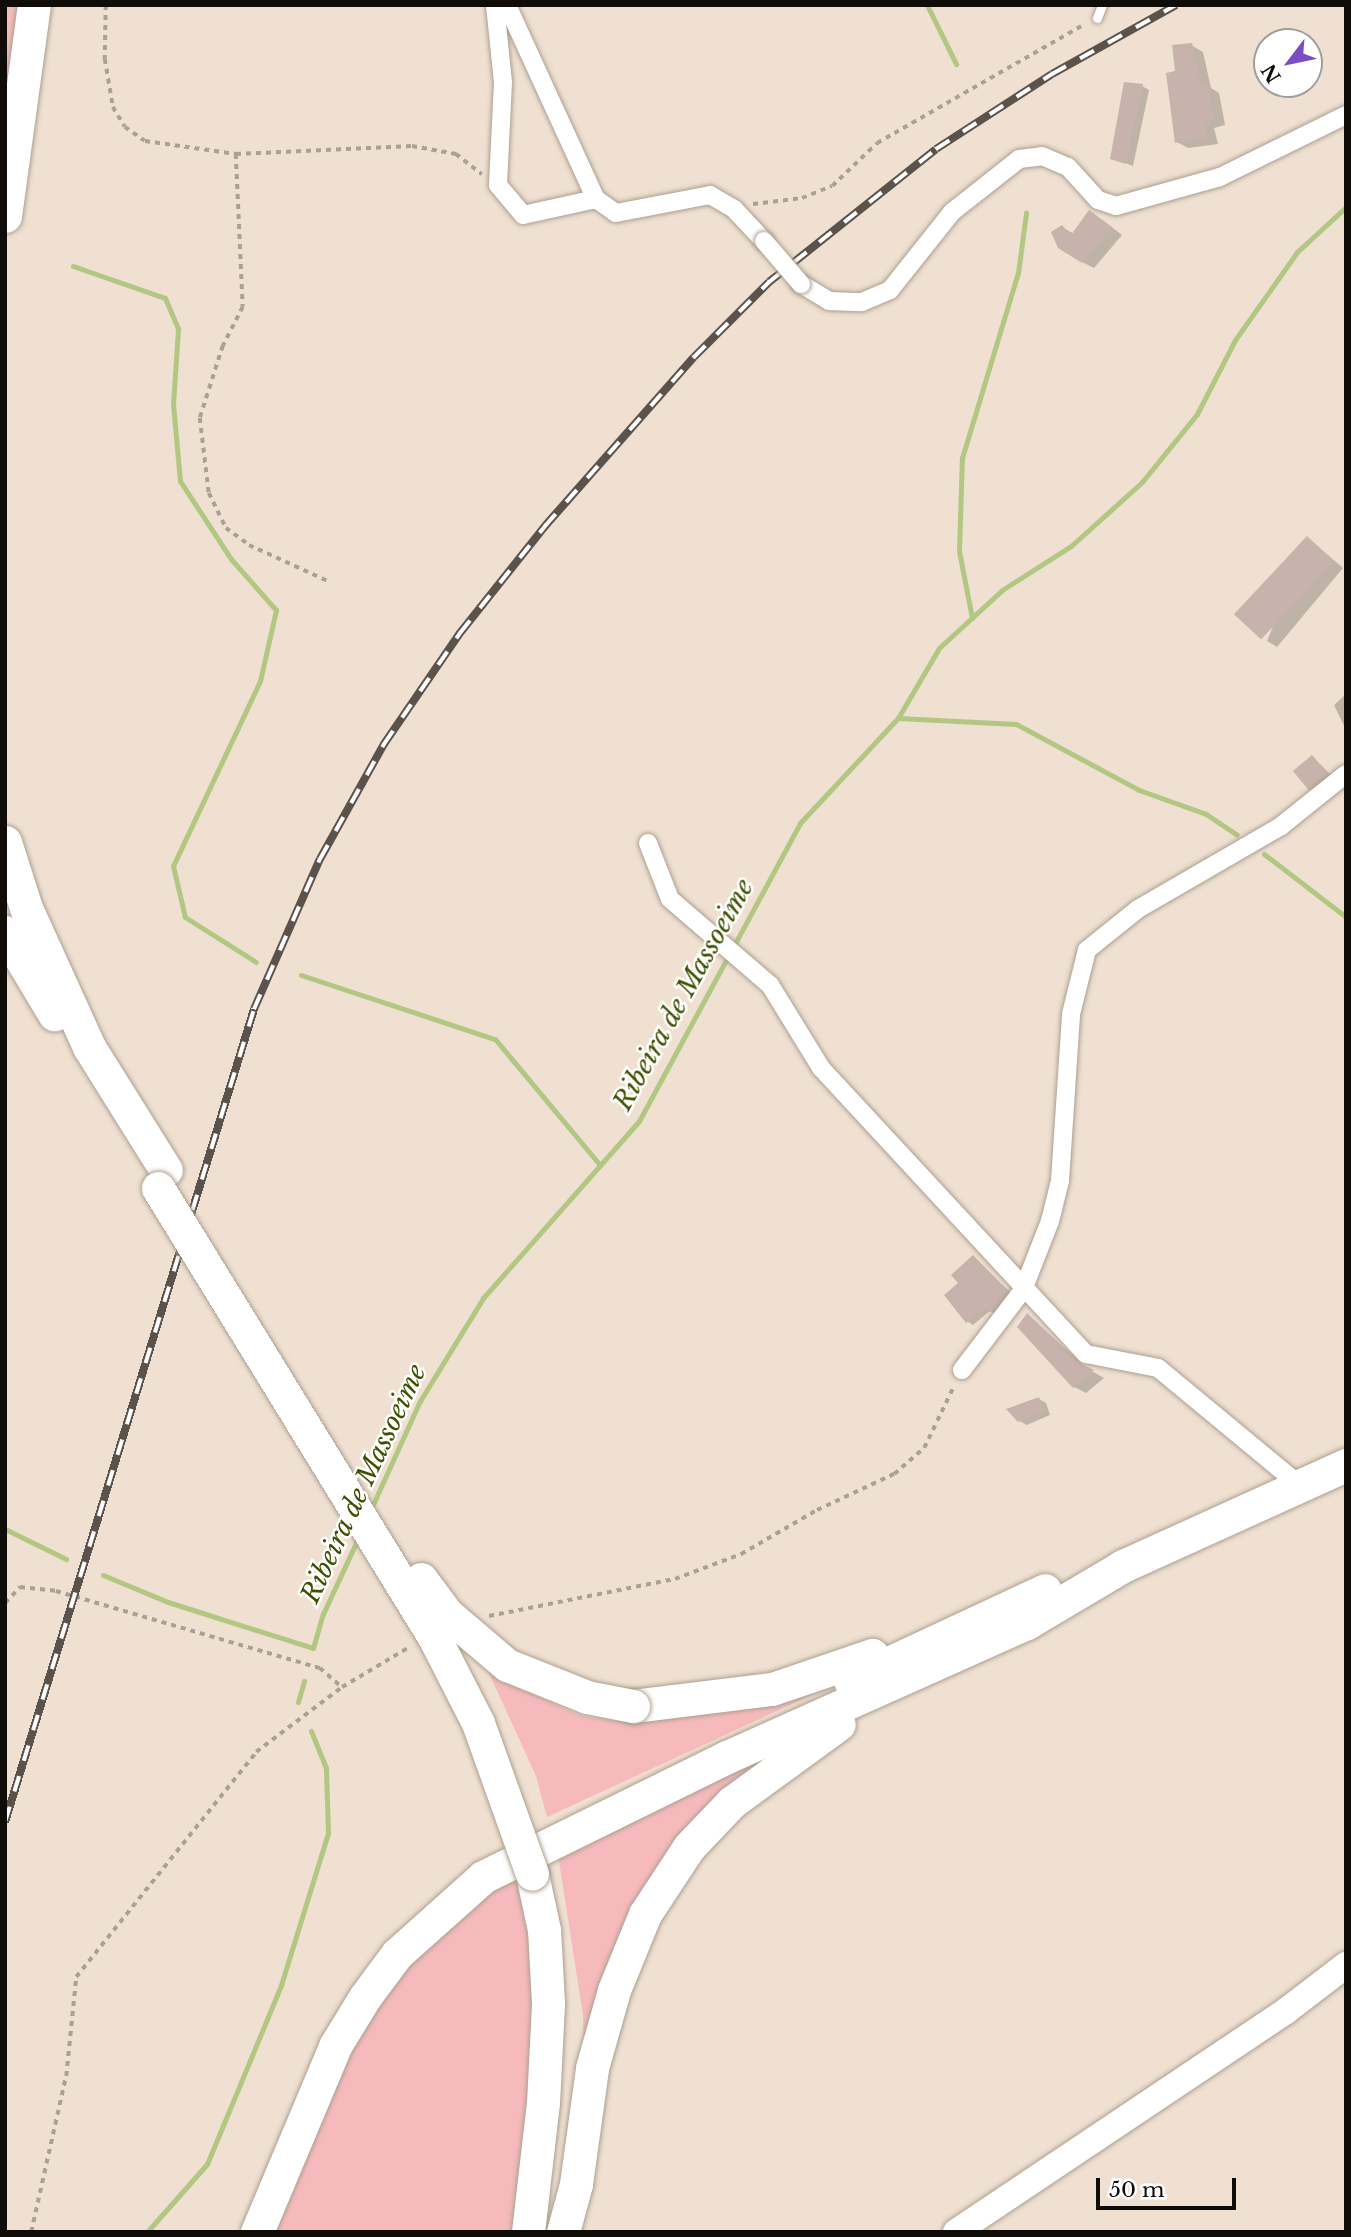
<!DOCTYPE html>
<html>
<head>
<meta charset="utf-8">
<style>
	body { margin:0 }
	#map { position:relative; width:1351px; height:2237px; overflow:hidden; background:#efe0d1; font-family:"Libre Baskerville",serif }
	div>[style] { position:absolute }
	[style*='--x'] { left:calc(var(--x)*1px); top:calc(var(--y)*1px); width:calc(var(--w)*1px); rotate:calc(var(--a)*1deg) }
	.green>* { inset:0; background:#f6babc }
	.shadow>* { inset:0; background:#0003 }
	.stream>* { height:5px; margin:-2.5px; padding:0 2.5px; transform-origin:2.5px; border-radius:2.5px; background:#b2c782 }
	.building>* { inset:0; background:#c7b3ab; transform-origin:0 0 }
	.path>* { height:3.5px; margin-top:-1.75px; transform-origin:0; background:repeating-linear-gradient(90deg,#aba094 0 5px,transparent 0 10px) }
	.roads { filter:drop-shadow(0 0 2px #ac9f90) drop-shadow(0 0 2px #ac9f90) }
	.service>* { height:9px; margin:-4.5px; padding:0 4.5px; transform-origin:4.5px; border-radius:4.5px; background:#fff }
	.minor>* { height:18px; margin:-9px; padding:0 9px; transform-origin:9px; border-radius:9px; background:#fff }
	.secondary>* { height:26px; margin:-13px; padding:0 13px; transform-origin:13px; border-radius:13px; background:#fff }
	.motorway>* { height:33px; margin:-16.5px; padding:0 16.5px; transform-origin:16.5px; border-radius:16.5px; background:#fff }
	.rail>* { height:8px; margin-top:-4px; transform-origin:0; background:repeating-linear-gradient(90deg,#fff 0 16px,#5b534b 0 32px); box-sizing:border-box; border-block:2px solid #5b534b }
	.bridges { filter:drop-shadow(0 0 2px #ac9f90) drop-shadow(0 0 2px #ac9f90) }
	.minor-bridge>* { height:18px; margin:-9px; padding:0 9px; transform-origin:9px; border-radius:9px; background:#fff }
	.motorway-bridge>* { height:33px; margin:-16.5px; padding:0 16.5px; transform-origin:16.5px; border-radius:16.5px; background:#fff }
	span { translate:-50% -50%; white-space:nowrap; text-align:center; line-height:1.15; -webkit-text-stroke:5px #fff; paint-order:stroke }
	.water-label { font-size:26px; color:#3f5000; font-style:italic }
	.frame { position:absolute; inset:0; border:7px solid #100c07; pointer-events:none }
	.north { position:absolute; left:1253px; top:28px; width:70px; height:70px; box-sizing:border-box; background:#fff; border:2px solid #9f9e9c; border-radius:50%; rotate:238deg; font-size:19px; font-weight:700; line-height:28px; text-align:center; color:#100c07 }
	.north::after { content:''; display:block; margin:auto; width:24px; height:32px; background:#7a4dc5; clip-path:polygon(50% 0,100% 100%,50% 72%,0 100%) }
	.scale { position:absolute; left:1096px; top:2178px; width:140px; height:32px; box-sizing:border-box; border:4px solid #100c07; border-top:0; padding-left:9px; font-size:21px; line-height:24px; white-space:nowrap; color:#100c07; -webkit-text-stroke:5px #fff; paint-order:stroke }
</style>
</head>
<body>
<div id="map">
	<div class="green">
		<div style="clip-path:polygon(5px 5px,21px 5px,5px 95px)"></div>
		<div style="clip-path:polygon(482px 1658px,524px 1690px,581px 1716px,634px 1723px,634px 1718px,655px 1720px,714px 1713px,831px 1686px,547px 1817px,536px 1776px)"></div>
		<div style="clip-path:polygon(804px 1738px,698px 1827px,584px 2063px,583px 2015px,558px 1855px)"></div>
		<div style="clip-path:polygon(521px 1874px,534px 1937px,536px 2083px,520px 2232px,269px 2232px,354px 2038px,402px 1968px,457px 1915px)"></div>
	</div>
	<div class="shadow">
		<div style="clip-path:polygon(1191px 45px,1203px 52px,1211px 88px,1219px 93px,1225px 125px,1214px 128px,1218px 144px,1188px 148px,1177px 142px,1177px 73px)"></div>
		<div style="clip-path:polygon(1142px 86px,1149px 90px,1133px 166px,1112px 158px)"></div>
		<div style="clip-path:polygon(1101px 219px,1122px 235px,1094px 268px,1082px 262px,1062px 227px,1074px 234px)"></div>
		<div style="clip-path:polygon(1308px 538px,1343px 568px,1277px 647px,1267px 641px)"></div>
		<div style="clip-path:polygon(1346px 694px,1346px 730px,1334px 705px)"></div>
		<div style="clip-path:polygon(1313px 757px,1334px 778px,1316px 793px,1309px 788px)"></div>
		<div style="clip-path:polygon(974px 1257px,1013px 1295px,997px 1315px,990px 1311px,973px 1325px,967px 1321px,960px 1283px)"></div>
		<div style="clip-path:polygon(1028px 1315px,1088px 1369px,1104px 1378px,1086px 1393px,1074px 1387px)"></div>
		<div style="clip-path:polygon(1039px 1399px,1046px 1403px,1050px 1415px,1027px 1425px,1019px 1421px)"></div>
	</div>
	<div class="stream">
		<div style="--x:927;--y:5;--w:66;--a:63.8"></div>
		<div style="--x:73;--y:266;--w:97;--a:19.2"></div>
		<div style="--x:165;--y:298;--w:34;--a:67"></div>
		<div style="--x:178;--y:329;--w:75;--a:93.8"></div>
		<div style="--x:173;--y:404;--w:77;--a:84.8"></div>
		<div style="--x:180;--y:481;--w:93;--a:56.8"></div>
		<div style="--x:231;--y:559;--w:68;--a:48.6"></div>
		<div style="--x:276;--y:610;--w:73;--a:102.7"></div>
		<div style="--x:260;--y:681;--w:204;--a:115.2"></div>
		<div style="--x:173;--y:866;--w:52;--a:76.8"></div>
		<div style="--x:185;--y:917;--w:84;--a:32.4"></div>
		<div style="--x:972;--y:618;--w:68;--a:-101"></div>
		<div style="--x:959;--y:551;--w:93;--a:-88.2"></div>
		<div style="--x:962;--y:458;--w:193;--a:-73.2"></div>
		<div style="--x:1018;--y:273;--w:61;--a:-82.4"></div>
		<div style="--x:898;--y:718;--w:81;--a:-59.6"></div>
		<div style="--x:939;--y:648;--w:86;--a:-42.6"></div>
		<div style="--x:1002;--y:590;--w:82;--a:-32.5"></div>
		<div style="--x:1071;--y:546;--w:96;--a:-42"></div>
		<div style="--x:1142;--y:482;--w:87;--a:-51"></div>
		<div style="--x:1197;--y:414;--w:83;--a:-62.8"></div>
		<div style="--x:1235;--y:340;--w:108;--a:-54.8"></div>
		<div style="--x:1297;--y:252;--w:67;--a:-42.6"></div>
		<div style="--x:1264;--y:854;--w:103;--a:37.5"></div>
		<div style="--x:301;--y:975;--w:204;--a:18.3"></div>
		<div style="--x:495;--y:1039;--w:164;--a:50.2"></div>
		<div style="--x:370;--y:1511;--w:121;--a:-65.6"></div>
		<div style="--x:420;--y:1401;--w:121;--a:-58.5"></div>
		<div style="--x:483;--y:1298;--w:236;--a:-48.6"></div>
		<div style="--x:639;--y:1121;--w:339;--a:-61.6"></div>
		<div style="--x:800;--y:823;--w:144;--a:-47"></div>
		<div style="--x:898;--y:718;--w:118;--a:2.9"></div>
		<div style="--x:1016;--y:724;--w:140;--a:28.2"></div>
		<div style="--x:1139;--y:790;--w:71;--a:19.7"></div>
		<div style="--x:1206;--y:814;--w:37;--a:34"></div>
		<div style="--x:5;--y:1529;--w:68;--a:26.2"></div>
		<div style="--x:103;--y:1575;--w:70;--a:22.6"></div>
		<div style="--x:168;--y:1602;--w:152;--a:17.6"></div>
		<div style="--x:313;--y:1648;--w:35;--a:-74"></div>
		<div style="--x:323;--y:1614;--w:86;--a:-65.2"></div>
		<div style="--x:298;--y:1702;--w:22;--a:-74"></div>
		<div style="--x:147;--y:2232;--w:91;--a:-48.6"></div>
		<div style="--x:207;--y:2164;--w:194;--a:-67.5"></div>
		<div style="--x:281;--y:1985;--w:159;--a:-72.8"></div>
		<div style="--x:328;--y:1833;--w:65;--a:-91.8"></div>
		<div style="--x:326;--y:1768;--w:40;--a:-112"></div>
	</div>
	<div class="building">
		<div style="clip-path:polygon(1192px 43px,1201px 85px,1208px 84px,1214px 119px,1204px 122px,1207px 138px,1175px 143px,1166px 73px,1175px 71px,1172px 45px)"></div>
		<div style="clip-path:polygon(1124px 82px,1143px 84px,1126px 164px,1110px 159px)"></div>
		<div style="clip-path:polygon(1089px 210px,1112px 227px,1082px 263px,1058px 248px,1051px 232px,1062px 225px,1071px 235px)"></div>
		<div style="left:1307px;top:536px;width:37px;height:107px;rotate:43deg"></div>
		<div style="left:1312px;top:755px;width:25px;height:25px;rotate:50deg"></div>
		<div style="clip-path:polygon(973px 1255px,1008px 1291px,990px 1312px,985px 1307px,966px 1323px,944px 1295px,958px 1283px,951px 1275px)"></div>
		<div style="clip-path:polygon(1027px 1313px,1078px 1362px,1094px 1370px,1073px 1388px,1017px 1327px)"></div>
		<div style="clip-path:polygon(1039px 1397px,1044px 1411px,1018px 1422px,1006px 1409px)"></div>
	</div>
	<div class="path">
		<div style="--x:106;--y:5;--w:54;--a:91.1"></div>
		<div style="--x:105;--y:59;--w:49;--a:80.5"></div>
		<div style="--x:113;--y:107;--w:23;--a:59"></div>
		<div style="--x:125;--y:127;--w:24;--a:35"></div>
		<div style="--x:145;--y:141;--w:92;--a:8.1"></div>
		<div style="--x:236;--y:154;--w:176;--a:-2.6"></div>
		<div style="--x:412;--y:146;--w:45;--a:10.3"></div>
		<div style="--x:456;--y:154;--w:33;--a:38"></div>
		<div style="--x:236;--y:154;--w:153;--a:87.4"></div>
		<div style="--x:243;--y:307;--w:44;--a:117.1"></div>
		<div style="--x:223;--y:346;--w:76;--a:107.7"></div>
		<div style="--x:200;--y:418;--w:76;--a:83.2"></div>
		<div style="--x:209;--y:493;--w:39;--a:64"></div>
		<div style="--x:226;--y:528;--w:29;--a:36"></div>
		<div style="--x:249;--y:545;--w:89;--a:24.6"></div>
		<div style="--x:753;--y:204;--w:49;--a:-7"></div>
		<div style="--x:802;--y:198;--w:32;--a:-22"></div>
		<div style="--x:832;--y:186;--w:62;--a:-43.7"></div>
		<div style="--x:877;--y:143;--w:240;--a:-29.8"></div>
		<div style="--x:5;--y:1603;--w:22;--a:-47"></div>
		<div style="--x:20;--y:1587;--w:36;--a:6"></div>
		<div style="--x:56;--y:1591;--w:275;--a:16.3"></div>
		<div style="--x:320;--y:1668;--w:29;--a:41"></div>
		<div style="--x:489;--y:1616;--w:190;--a:-11.3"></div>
		<div style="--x:675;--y:1579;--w:71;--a:-20.7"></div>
		<div style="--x:741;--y:1554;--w:88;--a:-30.1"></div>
		<div style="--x:817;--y:1510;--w:85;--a:-25.1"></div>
		<div style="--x:894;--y:1474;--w:40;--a:-41"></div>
		<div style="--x:924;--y:1448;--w:69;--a:-64.2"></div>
		<div style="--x:31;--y:2232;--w:160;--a:-77.4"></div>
		<div style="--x:66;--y:2076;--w:100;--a:-84.2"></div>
		<div style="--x:76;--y:1977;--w:288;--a:-51.3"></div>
		<div style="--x:256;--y:1752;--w:108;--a:-37.1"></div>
		<div style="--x:342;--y:1687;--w:80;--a:-30.7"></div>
	</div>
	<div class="roads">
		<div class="service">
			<div style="--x:1097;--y:18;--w:14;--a:-69"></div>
		</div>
		<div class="minor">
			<div style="--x:495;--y:5;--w:77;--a:84.1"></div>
			<div style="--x:503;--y:82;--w:103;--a:92.8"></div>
			<div style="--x:498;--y:185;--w:39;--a:50"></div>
			<div style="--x:523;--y:215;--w:75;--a:-12.4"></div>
			<div style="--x:507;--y:5;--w:213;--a:65.4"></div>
			<div style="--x:596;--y:199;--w:24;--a:35"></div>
			<div style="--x:616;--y:213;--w:96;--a:-10.8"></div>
			<div style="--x:710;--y:195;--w:28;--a:30"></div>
			<div style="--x:734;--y:209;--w:44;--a:46.8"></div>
			<div style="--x:801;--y:284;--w:33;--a:31"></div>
			<div style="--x:829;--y:301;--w:33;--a:2"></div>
			<div style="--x:862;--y:302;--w:30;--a:-23"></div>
			<div style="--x:890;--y:290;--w:100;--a:-51.5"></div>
			<div style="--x:952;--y:212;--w:85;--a:-38.3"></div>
			<div style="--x:1019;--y:159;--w:23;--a:-7"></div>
			<div style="--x:1042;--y:156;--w:28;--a:23"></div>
			<div style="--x:1068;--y:167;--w:45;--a:47.7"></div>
			<div style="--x:1098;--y:200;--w:19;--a:18"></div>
			<div style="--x:1116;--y:206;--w:108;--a:-15.6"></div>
			<div style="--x:1220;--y:177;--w:140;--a:-26.2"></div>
			<div style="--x:648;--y:843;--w:60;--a:68.6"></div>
			<div style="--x:670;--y:899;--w:132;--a:40.7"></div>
			<div style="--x:770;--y:985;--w:97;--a:58.4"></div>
			<div style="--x:821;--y:1068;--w:390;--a:47.2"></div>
			<div style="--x:1086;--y:1354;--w:73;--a:11"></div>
			<div style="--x:1158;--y:1368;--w:182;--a:39.6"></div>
			<div style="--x:962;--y:1370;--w:101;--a:-52.7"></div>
			<div style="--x:1023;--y:1290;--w:74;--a:-68.6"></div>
			<div style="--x:1050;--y:1221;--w:41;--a:-76"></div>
			<div style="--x:1060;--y:1181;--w:167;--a:-86.2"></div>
			<div style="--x:1071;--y:1014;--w:66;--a:-76"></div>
			<div style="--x:1087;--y:950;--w:65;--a:-38.8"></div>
			<div style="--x:1138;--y:909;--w:165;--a:-30.1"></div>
			<div style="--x:1281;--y:826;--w:83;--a:-38.7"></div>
		</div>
		<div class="secondary">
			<div style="--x:956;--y:2232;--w:397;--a:-33.8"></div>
			<div style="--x:1286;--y:2011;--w:76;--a:-37.5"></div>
		</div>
		<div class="motorway">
			<div style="--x:5;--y:216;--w:213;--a:-82.2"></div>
			<div style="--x:5;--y:842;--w:69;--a:72.3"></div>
			<div style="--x:26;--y:908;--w:153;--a:65.6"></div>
			<div style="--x:89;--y:1047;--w:145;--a:58"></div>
			<div style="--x:5;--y:932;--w:96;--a:59.1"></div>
			<div style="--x:850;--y:1681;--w:215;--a:-25"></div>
			<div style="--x:633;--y:1706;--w:140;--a:-7"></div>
			<div style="--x:772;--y:1689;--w:106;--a:-18.8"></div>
			<div style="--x:257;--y:2232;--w:202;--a:-67.2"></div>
			<div style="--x:335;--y:2046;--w:57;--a:-58.5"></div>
			<div style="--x:365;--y:1997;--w:54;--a:-53.3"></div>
			<div style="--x:397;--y:1954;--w:115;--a:-41.8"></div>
			<div style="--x:483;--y:1877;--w:272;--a:-26.2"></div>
			<div style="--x:727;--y:1757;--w:329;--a:-24.1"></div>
			<div style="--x:1027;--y:1623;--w:112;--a:-30.7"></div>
			<div style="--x:1123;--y:1566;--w:245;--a:-24.4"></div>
			<div style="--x:528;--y:2232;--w:130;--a:-83.4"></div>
			<div style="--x:543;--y:2103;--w:100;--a:-87.1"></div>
			<div style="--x:548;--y:2003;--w:73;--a:-93.1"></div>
			<div style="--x:544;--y:1930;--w:57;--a:-102.1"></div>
			<div style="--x:563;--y:2232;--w:50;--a:-74.8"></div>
			<div style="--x:576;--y:2184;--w:117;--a:-82.1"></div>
			<div style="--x:592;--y:2068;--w:81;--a:-74.2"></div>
			<div style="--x:614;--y:1990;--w:82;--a:-67.8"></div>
			<div style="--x:645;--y:1914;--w:80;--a:-56.7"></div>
			<div style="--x:689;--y:1847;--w:62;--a:-46.3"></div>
			<div style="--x:732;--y:1802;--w:132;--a:-36.1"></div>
		</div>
	</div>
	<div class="rail">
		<div style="--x:5;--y:1822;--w:850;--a:-72.97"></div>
		<div style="--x:254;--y:1009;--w:164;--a:-66.3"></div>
		<div style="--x:320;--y:859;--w:132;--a:-60.9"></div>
		<div style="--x:384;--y:744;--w:135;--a:-55.6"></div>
		<div style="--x:460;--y:633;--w:137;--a:-51.5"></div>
		<div style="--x:545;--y:526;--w:225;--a:-48.6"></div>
		<div style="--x:694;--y:357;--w:106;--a:-45"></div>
		<div style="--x:769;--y:282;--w:213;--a:-38.5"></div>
		<div style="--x:936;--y:149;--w:138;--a:-32.9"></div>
		<div style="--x:1052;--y:74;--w:142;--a:-29.1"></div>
	</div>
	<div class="bridges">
		<div class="minor-bridge">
			<div style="--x:764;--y:241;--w:57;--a:49.3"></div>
		</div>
		<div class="motorway-bridge">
			<div style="--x:158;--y:1188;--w:527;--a:58.42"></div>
			<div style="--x:434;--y:1637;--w:97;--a:62.9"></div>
			<div style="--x:478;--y:1723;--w:160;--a:70.3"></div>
			<div style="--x:421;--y:1579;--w:44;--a:53.4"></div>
			<div style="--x:447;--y:1614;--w:79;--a:40.4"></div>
			<div style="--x:507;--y:1665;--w:86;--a:21.8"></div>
			<div style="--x:587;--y:1697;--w:47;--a:11.1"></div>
		</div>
	</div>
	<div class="water-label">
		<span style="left:684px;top:995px;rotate:-61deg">Ribeira de Massoeime</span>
		<span style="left:364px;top:1484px;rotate:-65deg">Ribeira de Massoeime</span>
	</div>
	<div class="frame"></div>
	<div class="north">N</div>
	<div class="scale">50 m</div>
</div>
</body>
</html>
